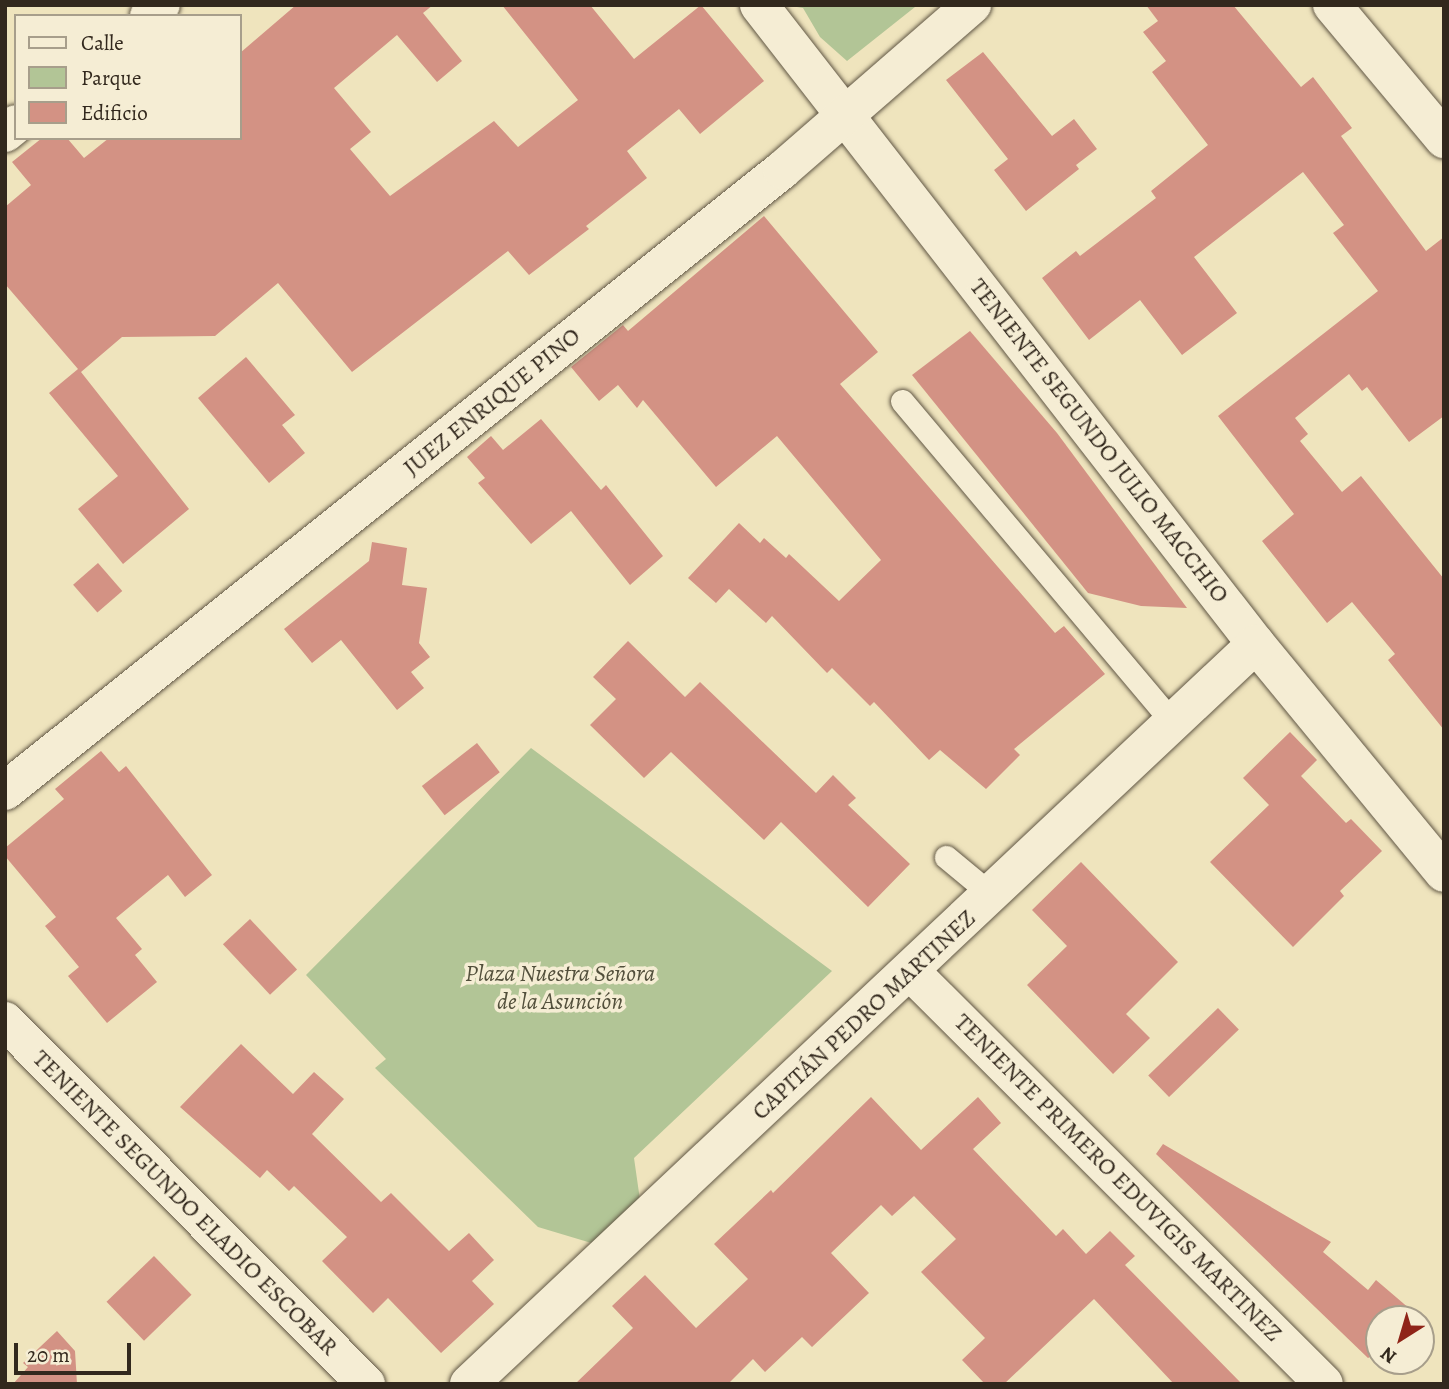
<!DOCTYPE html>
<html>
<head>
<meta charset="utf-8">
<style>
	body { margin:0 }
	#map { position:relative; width:1449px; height:1389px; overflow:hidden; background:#efe4bd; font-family:Alegreya,serif }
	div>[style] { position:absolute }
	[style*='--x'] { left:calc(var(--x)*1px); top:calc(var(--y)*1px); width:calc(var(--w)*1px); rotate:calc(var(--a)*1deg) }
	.green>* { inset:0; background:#b2c596 }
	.building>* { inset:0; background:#d39284; transform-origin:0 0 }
	.roads { filter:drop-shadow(0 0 2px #615745) drop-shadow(0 0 2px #615745) }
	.service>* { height:23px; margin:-11.5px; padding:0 11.5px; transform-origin:11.5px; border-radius:11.5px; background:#f5edd4 }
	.minor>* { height:38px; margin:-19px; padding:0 19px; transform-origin:19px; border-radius:19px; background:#f5edd4 }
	span { translate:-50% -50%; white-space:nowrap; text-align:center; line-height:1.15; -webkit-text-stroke:7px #f5edd4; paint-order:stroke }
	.street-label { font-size:24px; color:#32281d }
	.park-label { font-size:24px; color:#524f3b; font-style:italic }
	.frame { position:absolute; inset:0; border:7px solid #32281d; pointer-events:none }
	.legend { position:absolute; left:14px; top:14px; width:228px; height:126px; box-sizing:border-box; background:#f5edd4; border:2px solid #a79e8b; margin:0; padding:9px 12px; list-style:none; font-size:21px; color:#32281d }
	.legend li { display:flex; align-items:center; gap:14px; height:35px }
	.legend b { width:35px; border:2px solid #a79e8b }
	.north { position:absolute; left:1365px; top:1305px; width:70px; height:70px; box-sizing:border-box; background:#f5edd4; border:2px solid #a79e8b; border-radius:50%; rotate:217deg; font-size:19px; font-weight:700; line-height:28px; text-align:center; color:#32281d }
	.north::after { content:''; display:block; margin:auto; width:24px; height:32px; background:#8f2418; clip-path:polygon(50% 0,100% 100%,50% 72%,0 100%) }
	.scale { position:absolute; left:14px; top:1343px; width:117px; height:32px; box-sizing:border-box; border:4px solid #32281d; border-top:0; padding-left:9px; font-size:21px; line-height:24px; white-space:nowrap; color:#32281d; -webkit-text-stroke:5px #f5edd4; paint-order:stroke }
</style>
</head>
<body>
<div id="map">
	<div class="green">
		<div style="clip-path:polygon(785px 5px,927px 5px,915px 7px,847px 61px,820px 37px,803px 8px)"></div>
		<div style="clip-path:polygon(531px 748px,832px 971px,634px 1158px,641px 1207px,598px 1245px,538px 1227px,375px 1068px,386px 1059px,306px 975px)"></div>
	</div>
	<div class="building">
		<div style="clip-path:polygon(296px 5px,433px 5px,423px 13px,462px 61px,437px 82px,397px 35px,334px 88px,371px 132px,350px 149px,390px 196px,494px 121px,518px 147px,578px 100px,502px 5px,590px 5px,634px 59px,701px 5px,764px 81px,700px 134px,679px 109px,627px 151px,647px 178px,586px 226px,589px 229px,529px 275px,508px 251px,352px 372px,278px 283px,215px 336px,122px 337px,81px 372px,189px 509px,123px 564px,78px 509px,118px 476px,49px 393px,78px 369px,5px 284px,5px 207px,31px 185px,12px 162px,42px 138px,67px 138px,84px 158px,109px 138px,240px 138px,240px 53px)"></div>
		<div style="clip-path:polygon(1146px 5px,1233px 5px,1301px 87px,1313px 77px,1352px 128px,1341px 136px,1426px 251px,1444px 237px,1444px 416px,1409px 442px,1367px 387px,1362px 391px,1349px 374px,1295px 418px,1308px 434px,1300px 441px,1342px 492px,1361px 476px,1444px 579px,1444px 730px,1388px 660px,1395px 654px,1352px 602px,1327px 623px,1262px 541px,1294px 514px,1218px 416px,1378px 291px,1333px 233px,1344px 225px,1303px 172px,1194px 257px,1237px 313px,1182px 355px,1140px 300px,1089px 340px,1042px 278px,1076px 251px,1080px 256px,1156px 198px,1151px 191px,1208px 145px,1152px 72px,1166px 61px,1143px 32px,1158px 21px)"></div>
		<div style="clip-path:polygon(983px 52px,1052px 136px,1074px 119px,1097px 149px,1076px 165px,1079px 169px,1026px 211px,994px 170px,1008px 159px,946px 80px)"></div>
		<div style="clip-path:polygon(764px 216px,878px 352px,840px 384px,1055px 633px,1064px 626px,1105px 674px,1014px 749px,1020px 755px,986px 789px,940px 750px,929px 760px,874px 702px,870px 706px,832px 668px,827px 673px,772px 616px,766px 623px,729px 589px,716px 603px,688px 578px,739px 523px,760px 543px,764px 538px,786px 558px,789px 554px,839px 601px,881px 560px,777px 436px,716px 487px,643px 400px,637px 408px,618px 385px,599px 401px,571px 367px,623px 325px,628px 331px)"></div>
		<div style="clip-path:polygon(970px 331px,1057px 433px,1187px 608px,1141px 606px,1088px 593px,912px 375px)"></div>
		<div style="clip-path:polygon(246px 357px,295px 415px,282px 425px,305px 453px,269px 483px,198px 398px)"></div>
		<div style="clip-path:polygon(541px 419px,601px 490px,606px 485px,663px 556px,630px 585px,571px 511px,531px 544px,478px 483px,485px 478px,467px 457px,491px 436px,503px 450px)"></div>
		<div style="clip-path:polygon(372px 542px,407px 548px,402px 585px,427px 588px,419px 643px,430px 657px,411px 672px,424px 688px,397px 710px,341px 640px,312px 663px,284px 629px,369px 561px)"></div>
		<div style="left:98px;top:563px;width:37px;height:33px;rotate:49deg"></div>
		<div style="clip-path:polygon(628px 641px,685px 697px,700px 682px,816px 793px,833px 775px,856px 798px,848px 805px,910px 864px,868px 907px,781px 822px,764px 840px,671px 752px,644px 778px,590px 725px,616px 699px,593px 677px)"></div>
		<div style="clip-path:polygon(1290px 732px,1317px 760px,1301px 776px,1346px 823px,1351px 819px,1382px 851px,1340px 891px,1344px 896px,1293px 947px,1210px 862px,1269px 805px,1243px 778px)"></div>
		<div style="left:477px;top:743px;width:37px;height:70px;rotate:52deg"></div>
		<div style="clip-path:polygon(101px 751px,119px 772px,126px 766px,212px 875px,185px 897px,168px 875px,116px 918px,142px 949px,135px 955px,157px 982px,107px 1023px,68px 976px,79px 967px,45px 926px,56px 917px,5px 856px,5px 848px,64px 799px,55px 789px)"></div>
		<div style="clip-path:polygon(1081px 862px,1178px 962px,1126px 1014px,1150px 1038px,1113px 1074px,1027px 985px,1067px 946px,1032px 910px)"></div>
		<div style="left:250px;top:919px;width:69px;height:37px;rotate:47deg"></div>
		<div style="left:1218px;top:1008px;width:30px;height:97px;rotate:46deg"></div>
		<div style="clip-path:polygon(241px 1044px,293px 1094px,314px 1072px,344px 1099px,312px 1134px,381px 1202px,391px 1193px,449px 1251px,469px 1233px,494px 1260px,472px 1281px,494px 1304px,441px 1353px,388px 1298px,373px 1313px,322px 1261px,347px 1237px,294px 1186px,289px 1191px,267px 1170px,260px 1178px,180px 1107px)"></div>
		<div style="clip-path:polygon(871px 1097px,921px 1150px,978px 1097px,1001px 1123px,973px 1149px,1056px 1236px,1063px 1229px,1086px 1254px,1110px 1231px,1135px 1256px,1125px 1265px,1242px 1384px,1174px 1384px,1094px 1299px,1004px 1384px,985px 1384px,962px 1360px,985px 1338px,921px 1272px,956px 1239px,914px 1196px,892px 1216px,881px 1205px,831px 1253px,869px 1293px,812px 1347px,802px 1337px,765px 1372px,753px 1359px,728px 1384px,575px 1384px,633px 1328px,612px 1306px,645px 1275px,696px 1328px,748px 1279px,714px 1244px,771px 1190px,773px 1193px)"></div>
		<div style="clip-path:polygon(1163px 1144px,1331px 1242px,1323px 1252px,1368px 1290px,1376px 1280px,1431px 1327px,1421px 1337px,1421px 1319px,1379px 1319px,1379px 1352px,1368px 1358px,1156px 1154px)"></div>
		<div style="left:154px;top:1256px;width:54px;height:66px;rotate:46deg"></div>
		<div style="clip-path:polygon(57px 1331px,75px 1351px,77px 1384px,13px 1384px,28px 1367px,23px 1363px)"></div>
	</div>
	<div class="roads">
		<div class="service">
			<div style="--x:902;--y:401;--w:421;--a:49.9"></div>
			<div style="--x:946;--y:857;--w:60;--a:39.6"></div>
		</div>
		<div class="minor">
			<div style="--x:759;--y:5;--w:810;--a:52.13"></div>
			<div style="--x:1256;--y:644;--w:296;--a:50.6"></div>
			<div style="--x:1332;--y:5;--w:175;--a:50.1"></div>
			<div style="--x:149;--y:16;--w:16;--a:-43"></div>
			<div style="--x:5;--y:133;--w:14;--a:-39"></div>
			<div style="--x:5;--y:791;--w:995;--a:-38.63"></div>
			<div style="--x:782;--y:170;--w:252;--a:-41"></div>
			<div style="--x:911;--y:972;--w:583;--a:44.93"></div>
			<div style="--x:5;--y:1021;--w:512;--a:45.16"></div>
			<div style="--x:469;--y:1384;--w:1080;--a:-43.24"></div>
		</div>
	</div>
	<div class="street-label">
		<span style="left:492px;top:402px;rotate:-39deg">JUEZ ENRIQUE PINO</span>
		<span style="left:1099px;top:441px;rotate:52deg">TENIENTE SEGUNDO JULIO MACCHIO</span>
		<span style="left:864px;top:1015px;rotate:-43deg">CAPITÁN PEDRO MARTINEZ</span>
		<span style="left:1118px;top:1178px;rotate:45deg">TENIENTE PRIMERO EDUVIGIS MARTINEZ</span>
		<span style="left:185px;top:1203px;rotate:45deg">TENIENTE SEGUNDO ELADIO ESCOBAR</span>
	</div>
	<div class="park-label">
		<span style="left:560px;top:988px">Plaza Nuestra Señora<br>de la Asunción</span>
	</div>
	<div class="frame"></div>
	<ul class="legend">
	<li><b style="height:9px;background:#f5edd4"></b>Calle</li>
	<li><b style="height:19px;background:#b2c596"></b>Parque</li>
	<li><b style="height:19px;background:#d39284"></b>Edificio</li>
	</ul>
	<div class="north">N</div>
	<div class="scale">20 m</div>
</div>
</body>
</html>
